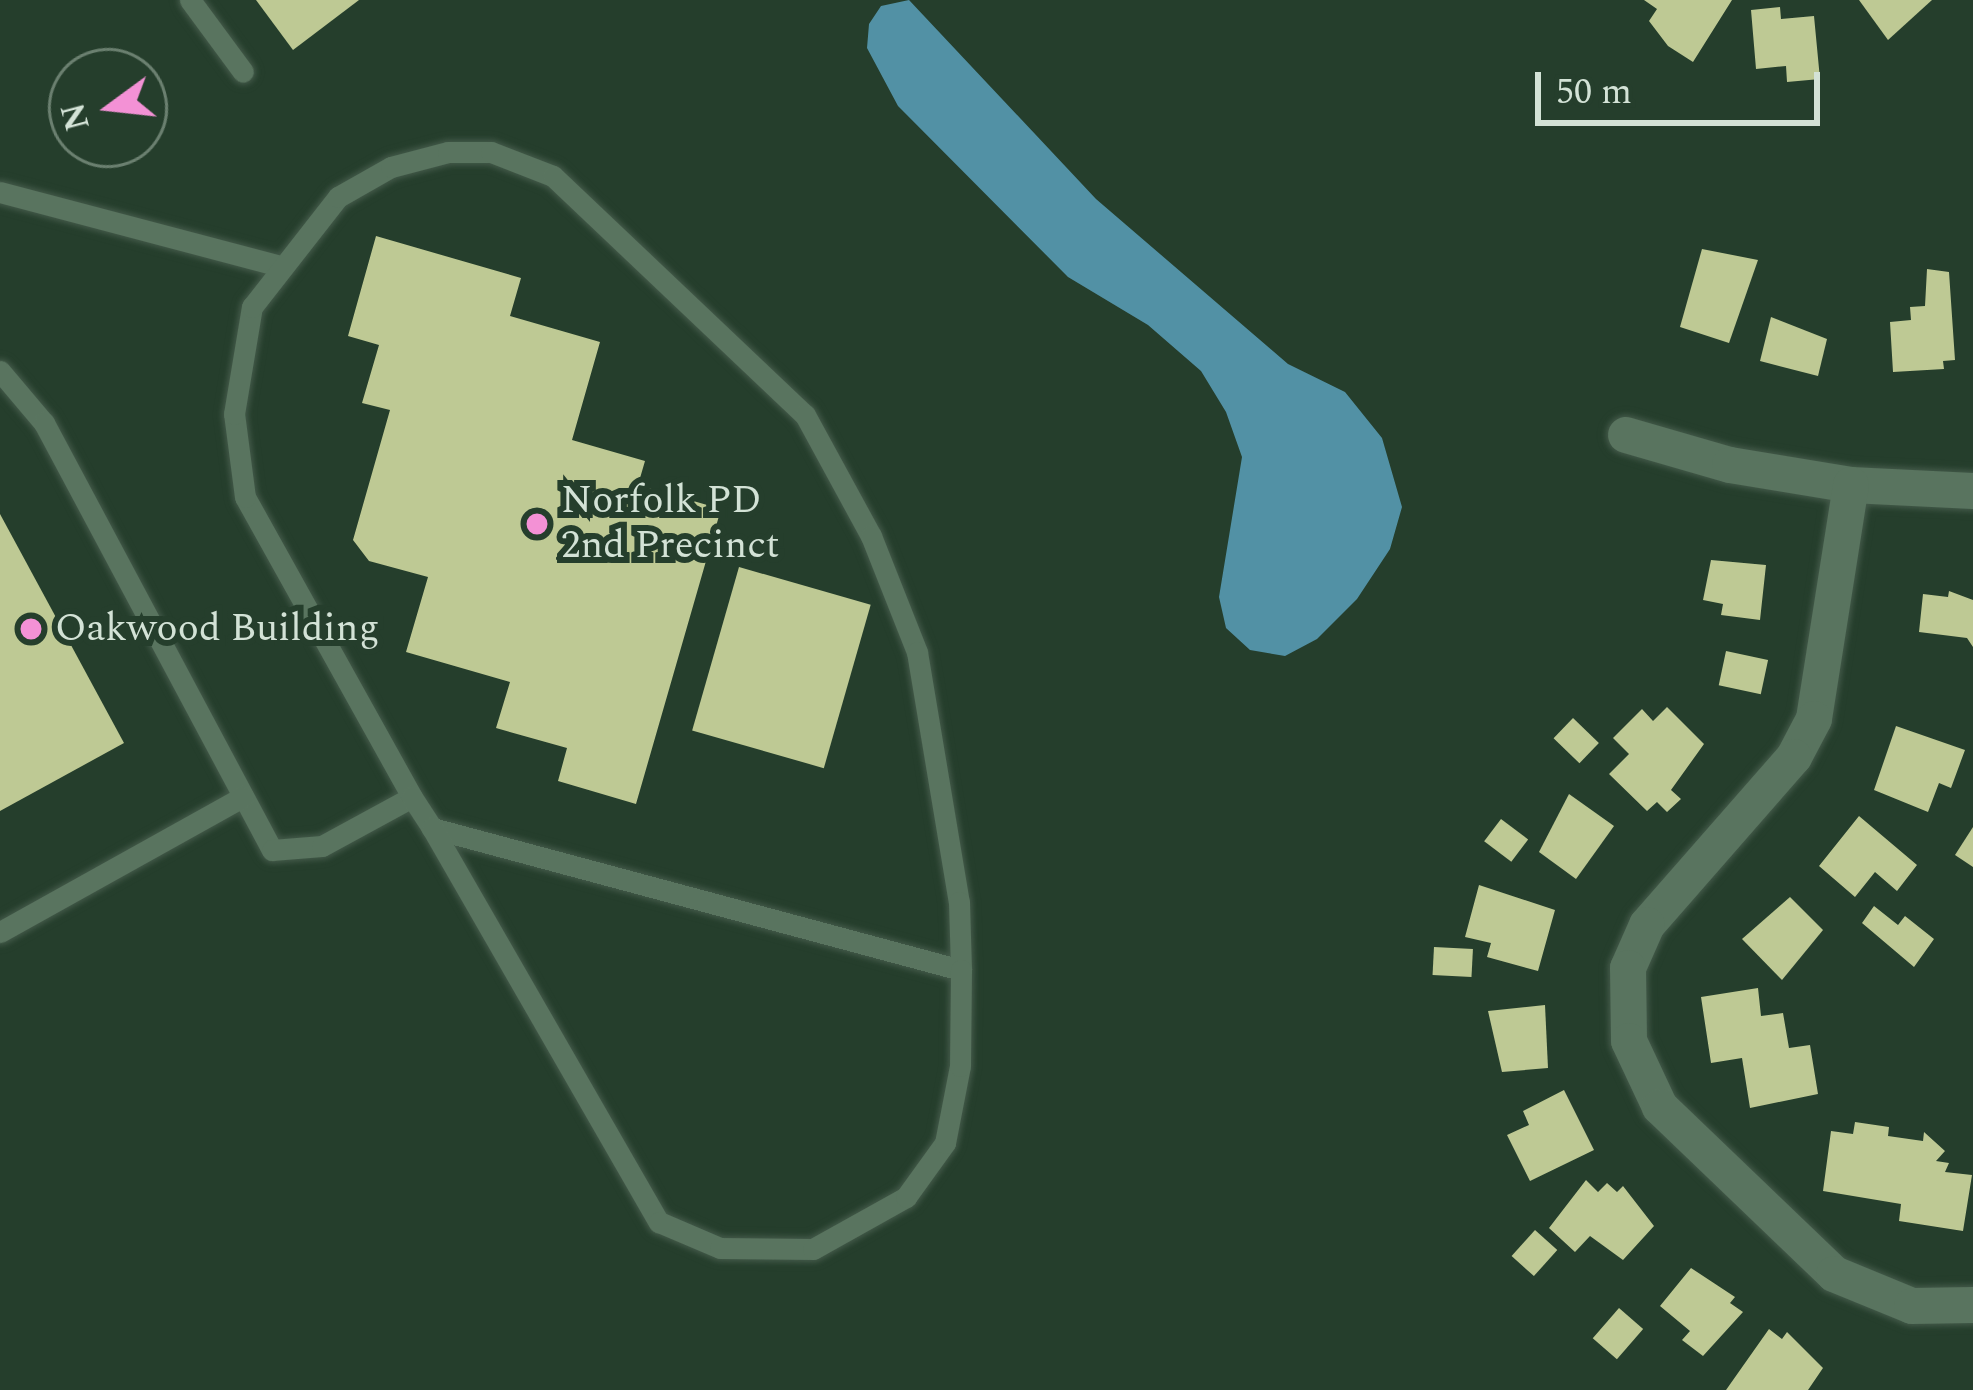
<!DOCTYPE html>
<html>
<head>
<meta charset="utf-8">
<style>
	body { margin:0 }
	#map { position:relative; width:1973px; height:1390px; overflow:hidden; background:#253e2c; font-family:Spectral,serif }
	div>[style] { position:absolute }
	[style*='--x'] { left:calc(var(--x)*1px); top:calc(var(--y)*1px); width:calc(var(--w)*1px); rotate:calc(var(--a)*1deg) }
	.water>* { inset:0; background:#5291a5 }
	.building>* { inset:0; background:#bec994; transform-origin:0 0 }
	.roads { filter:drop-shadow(0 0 3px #445a4a) drop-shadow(0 0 3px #445a4a) }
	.lane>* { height:21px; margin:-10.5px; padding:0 10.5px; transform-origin:10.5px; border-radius:10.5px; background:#59745f }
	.street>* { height:36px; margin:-18px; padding:0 18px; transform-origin:18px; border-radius:18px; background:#59745f }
	.dots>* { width:33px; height:33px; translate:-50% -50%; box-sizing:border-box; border:6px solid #253e2c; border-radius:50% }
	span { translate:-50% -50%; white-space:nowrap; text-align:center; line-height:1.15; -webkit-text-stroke:12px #253e2c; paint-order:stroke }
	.poi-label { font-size:39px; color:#d3e2d6 }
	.left { translate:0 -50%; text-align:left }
	.north { position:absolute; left:48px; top:48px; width:120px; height:120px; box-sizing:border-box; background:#253e2c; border:3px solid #6b8070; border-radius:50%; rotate:255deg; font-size:33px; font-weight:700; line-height:48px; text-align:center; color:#d3e2d6 }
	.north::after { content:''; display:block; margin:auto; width:42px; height:54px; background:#f391d5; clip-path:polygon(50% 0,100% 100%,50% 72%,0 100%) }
	.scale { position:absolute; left:1535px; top:72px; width:285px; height:54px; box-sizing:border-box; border:6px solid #d3e2d6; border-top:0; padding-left:15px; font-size:36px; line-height:42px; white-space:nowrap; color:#d3e2d6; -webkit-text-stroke:9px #253e2c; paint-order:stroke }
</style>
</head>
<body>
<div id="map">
	<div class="water">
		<div style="clip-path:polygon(909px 0,1096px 199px,1288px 364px,1345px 392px,1382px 438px,1402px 507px,1390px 549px,1357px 599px,1317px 639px,1285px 656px,1250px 650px,1226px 628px,1219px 597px,1242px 457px,1226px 412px,1201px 371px,1148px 325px,1068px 277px,898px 106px,867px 48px,869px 24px,881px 6px)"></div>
	</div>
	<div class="building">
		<div style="clip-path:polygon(256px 0,359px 0,293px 50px)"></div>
		<div style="clip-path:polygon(1644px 0,1732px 0,1693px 62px,1668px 46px,1649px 21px,1657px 9px)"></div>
		<div style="clip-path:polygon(1859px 0,1932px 0,1888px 40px)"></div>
		<div style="clip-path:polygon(1780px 7px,1781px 19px,1814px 16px,1820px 79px,1787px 82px,1786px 66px,1756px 69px,1751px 10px)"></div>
		<div style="clip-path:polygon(376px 236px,521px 278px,510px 316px,600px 342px,572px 440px,645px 461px,638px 485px,721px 509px,636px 804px,558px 781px,567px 748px,496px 728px,510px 682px,406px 652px,428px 577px,369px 561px,353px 540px,390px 410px,362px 403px,379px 345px,348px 336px)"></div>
		<div style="clip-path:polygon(1702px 249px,1758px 260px,1729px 343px,1680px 327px)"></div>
		<div style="clip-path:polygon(1927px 269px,1949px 272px,1955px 360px,1943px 361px,1944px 369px,1893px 372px,1890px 322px,1911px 320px,1910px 307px,1925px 306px)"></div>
		<div style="clip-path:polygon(1771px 317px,1827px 339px,1818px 376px,1760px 361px)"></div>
		<div style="clip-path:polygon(0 514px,124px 743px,0 811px)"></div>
		<div style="clip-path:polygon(1711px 560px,1766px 565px,1760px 620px,1721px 615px,1723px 604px,1703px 600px)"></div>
		<div style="left:739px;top:567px;width:137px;height:170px;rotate:16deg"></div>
		<div style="clip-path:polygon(1949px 591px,1973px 600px,1973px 647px,1967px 638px,1919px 632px,1923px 594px,1948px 597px)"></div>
		<div style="left:1726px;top:651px;width:43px;height:35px;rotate:12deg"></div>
		<div style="clip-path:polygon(1667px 707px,1704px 744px,1671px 790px,1681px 799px,1667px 812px,1657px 802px,1647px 811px,1609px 774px,1629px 754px,1613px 738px,1642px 709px,1653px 721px)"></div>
		<div style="left:1573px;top:718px;width:36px;height:28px;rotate:44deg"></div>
		<div style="clip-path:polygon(1896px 726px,1965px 750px,1951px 788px,1939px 783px,1928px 812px,1874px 790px)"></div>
		<div style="clip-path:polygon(1569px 794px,1614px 826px,1576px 879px,1539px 852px)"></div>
		<div style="clip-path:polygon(1859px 816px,1917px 865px,1897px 891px,1875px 872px,1855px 897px,1819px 866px)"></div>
		<div style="left:1501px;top:819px;width:34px;height:28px;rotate:37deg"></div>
		<div style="clip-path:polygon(1973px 827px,1973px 867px,1955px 855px)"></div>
		<div style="clip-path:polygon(1479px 885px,1555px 910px,1538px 971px,1487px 957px,1491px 943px,1465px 937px)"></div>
		<div style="clip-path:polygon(1790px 897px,1823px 930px,1782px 980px,1742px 939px)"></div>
		<div style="clip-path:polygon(1874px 906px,1898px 925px,1905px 916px,1934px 939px,1914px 967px,1862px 923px)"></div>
		<div style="left:1434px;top:947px;width:39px;height:28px;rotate:3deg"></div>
		<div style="clip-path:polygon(1758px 988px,1761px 1016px,1783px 1013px,1789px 1048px,1810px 1045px,1818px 1094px,1750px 1108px,1742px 1058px,1711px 1063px,1701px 997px)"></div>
		<div style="clip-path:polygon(1545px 1005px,1548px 1068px,1502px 1072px,1488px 1011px)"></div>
		<div style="clip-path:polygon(1564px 1090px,1594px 1150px,1530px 1181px,1507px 1135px,1529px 1125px,1523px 1111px)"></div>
		<div style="clip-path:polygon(1855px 1122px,1889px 1127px,1888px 1136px,1923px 1141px,1924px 1132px,1945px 1151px,1936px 1161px,1949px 1163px,1945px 1172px,1972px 1175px,1963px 1231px,1899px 1221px,1901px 1204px,1823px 1191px,1831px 1131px,1853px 1134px)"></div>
		<div style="clip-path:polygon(1586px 1180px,1598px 1192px,1607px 1183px,1617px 1192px,1623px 1186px,1654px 1226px,1623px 1260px,1590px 1236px,1575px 1252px,1549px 1228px)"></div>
		<div style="left:1535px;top:1230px;width:30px;height:35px;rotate:42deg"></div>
		<div style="clip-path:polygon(1691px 1268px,1735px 1297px,1730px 1303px,1743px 1312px,1703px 1356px,1682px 1340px,1690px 1331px,1660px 1306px)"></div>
		<div style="left:1619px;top:1308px;width:32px;height:40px;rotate:41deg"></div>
		<div style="clip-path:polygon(1769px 1329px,1782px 1339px,1787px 1332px,1823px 1368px,1808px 1390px,1726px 1390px)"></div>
	</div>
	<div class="roads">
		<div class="lane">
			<div style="--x:190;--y:0;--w:89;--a:53.6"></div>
			<div style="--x:0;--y:192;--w:291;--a:14.8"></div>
			<div style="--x:0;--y:371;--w:68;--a:49.8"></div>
			<div style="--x:44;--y:423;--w:484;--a:61.9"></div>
			<div style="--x:272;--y:850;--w:50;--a:-4.6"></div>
			<div style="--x:322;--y:846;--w:102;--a:-28.6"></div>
			<div style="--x:412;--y:797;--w:343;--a:-119.1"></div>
			<div style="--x:245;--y:497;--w:84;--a:-97.5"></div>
			<div style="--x:234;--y:414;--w:109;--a:-80.5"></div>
			<div style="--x:252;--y:307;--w:140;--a:-52"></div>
			<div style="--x:338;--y:197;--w:61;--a:-29.5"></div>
			<div style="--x:391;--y:167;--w:59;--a:-14.7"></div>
			<div style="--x:448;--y:152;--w:43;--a:0"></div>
			<div style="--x:491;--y:152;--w:66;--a:21.2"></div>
			<div style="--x:553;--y:176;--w:347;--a:43.5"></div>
			<div style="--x:805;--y:415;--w:138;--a:61.4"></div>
			<div style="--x:871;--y:536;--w:125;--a:68.4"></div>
			<div style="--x:917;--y:652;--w:254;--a:80.5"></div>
			<div style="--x:959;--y:902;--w:68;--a:88.3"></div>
			<div style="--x:961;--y:970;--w:548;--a:-164.97"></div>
			<div style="--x:432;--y:828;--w:37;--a:-123"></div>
			<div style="--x:432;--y:828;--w:455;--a:60.1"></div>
			<div style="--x:659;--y:1222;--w:66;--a:23.1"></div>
			<div style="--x:720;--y:1248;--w:93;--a:0.6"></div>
			<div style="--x:813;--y:1249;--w:107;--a:-29.2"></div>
			<div style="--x:906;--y:1197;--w:67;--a:-54.2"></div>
			<div style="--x:945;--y:1143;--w:78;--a:-79"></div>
			<div style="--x:960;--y:1066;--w:96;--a:-89.4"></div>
			<div style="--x:0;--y:932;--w:278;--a:-29.1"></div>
		</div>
		<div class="street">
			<div style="--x:1626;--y:435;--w:108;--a:16.1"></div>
			<div style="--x:1730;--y:465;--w:123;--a:9.4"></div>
			<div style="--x:1851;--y:485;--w:122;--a:2.8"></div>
			<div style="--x:1851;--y:485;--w:237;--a:99"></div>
			<div style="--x:1814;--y:719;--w:43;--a:117.8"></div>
			<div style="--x:1794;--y:757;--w:223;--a:131.2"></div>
			<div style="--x:1647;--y:925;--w:47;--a:113.8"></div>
			<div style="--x:1628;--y:968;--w:73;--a:89.2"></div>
			<div style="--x:1629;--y:1041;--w:73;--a:64.8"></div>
			<div style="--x:1660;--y:1107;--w:241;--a:43.8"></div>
			<div style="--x:1834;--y:1274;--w:84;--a:22.3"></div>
			<div style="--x:1912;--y:1306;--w:61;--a:-0.9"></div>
		</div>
	</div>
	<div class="dots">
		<div style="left:537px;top:524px;background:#f391d5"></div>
		<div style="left:31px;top:629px;background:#f391d5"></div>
	</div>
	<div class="poi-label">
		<span class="left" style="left:561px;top:524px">Norfolk PD<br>2nd Precinct</span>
		<span class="left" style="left:55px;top:629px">Oakwood Building</span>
	</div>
	<div class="north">N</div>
	<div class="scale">50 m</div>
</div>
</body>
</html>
